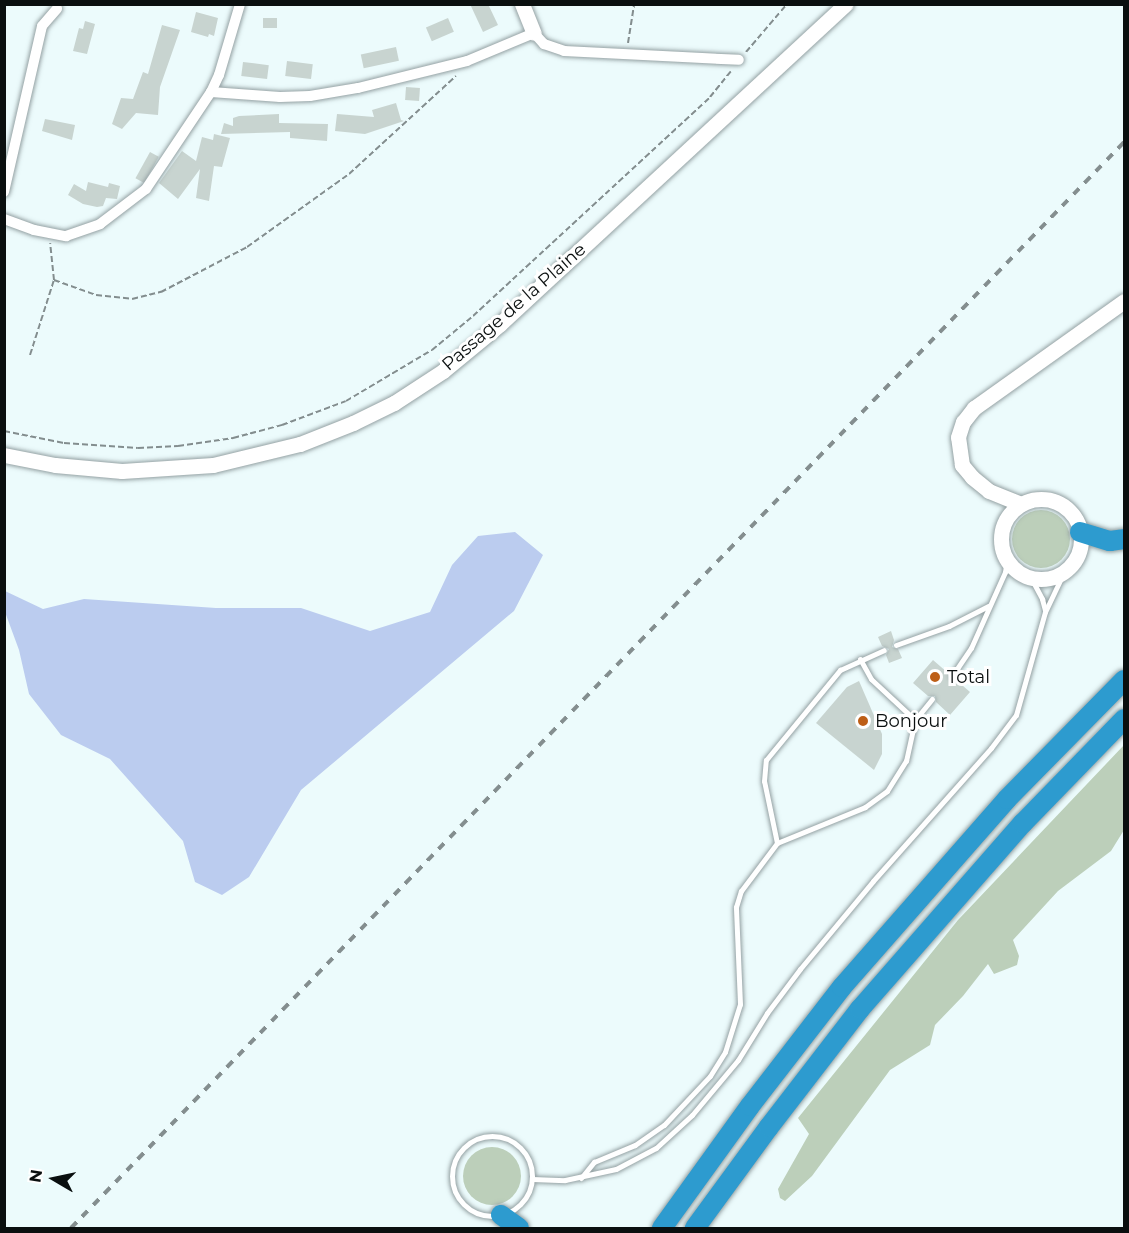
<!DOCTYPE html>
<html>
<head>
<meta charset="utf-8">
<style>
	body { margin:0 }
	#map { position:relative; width:1129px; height:1233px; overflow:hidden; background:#ecfbfc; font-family:Montserrat,sans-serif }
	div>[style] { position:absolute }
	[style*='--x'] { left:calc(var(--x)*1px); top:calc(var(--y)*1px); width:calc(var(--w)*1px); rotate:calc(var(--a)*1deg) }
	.green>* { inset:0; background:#bccfba }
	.round { border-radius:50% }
	.water>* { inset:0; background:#bbccef }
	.building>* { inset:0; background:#c8d4d0; transform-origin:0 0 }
	.path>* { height:2px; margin-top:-1px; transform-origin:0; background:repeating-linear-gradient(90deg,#838d8e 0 6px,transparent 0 9px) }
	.roads { filter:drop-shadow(0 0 2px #94a1a3) drop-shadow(0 0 2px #94a1a3) }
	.lane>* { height:5px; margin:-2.5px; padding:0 2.5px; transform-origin:2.5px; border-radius:2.5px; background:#fff }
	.lane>.ring { margin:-2.5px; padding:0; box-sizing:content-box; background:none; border:5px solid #fff; border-radius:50% }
	.street>* { height:10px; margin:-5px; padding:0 5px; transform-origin:5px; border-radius:5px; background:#fff }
	.secondary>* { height:15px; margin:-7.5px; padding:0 7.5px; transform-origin:7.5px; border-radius:7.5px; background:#fff }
	.secondary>.ring { margin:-7.5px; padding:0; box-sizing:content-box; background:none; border:15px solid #fff; border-radius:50% }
	.highway>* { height:20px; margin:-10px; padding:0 10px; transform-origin:10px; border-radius:10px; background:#2d9bcf }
	.rail>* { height:4px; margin-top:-2px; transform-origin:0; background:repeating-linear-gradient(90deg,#848e8f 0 8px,transparent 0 16px) }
	.dots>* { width:16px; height:16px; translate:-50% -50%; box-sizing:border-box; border:3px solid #fff; border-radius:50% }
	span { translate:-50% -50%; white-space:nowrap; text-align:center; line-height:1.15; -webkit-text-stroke:6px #fff; paint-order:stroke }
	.street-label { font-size:18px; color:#0a0f0f }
	.poi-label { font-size:18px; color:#0a0f0f }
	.left { translate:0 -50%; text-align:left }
	.frame { position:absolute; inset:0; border:6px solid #0a0f0f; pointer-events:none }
	.north { position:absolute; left:24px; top:1149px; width:60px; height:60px; -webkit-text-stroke:4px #fff; paint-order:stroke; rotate:279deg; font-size:16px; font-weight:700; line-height:24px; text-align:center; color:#0a0f0f }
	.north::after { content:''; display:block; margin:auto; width:21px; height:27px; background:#0a0f0f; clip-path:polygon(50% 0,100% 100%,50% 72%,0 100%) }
</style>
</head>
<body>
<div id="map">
	<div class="green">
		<div class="round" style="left:1012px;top:510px;width:58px;height:58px"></div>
		<div style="clip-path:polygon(1124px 745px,1124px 830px,1111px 851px,1058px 891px,1013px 940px,1019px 956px,1017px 965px,994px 974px,988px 964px,963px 996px,935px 1025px,930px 1045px,890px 1070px,812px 1176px,785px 1201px,780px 1198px,778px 1189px,809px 1134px,798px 1118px,958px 920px)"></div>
		<div class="round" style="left:463px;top:1147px;width:58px;height:58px"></div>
	</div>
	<div class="water">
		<div style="clip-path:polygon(515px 532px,543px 555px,514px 611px,301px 790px,249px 877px,222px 895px,195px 882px,183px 841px,110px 759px,61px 735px,29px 694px,19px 650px,5px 612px,5px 591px,43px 609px,84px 599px,216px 608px,301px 608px,370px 631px,430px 612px,452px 565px,478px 536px)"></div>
	</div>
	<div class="building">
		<div style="clip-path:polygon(470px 4px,488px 4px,498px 25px,483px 32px)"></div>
		<div style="clip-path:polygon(196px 12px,218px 18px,214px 36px,209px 34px,208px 37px,191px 32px)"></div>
		<div style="left:263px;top:18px;width:14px;height:10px"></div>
		<div style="left:448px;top:18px;width:15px;height:24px;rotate:67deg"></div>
		<div style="clip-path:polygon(85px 21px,95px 24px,87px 54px,73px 51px,79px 28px,83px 29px)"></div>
		<div style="clip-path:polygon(162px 25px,180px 30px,160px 87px,158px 115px,136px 113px,122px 129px,112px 124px,121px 98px,133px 99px,143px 72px,148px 74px)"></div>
		<div style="left:396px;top:47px;width:14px;height:36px;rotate:78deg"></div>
		<div style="left:287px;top:61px;width:26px;height:15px;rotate:7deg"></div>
		<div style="left:243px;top:62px;width:26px;height:14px;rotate:7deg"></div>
		<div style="left:406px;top:87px;width:14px;height:13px;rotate:4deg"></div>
		<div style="clip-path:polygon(396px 103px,401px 120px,404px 121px,365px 134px,335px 131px,337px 114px,374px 117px,372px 110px)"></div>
		<div style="clip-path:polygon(279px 114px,279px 123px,328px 124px,327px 141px,290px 138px,290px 132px,221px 134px,224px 123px,233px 126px,233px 118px,239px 116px)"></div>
		<div style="clip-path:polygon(45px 119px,75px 125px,72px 140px,42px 131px)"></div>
		<div style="clip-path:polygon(214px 134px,230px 138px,222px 167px,214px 166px,209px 201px,196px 198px,200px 169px,178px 199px,159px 183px,182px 151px,196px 161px,202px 137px,213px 140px)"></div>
		<div style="left:150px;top:152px;width:10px;height:30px;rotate:29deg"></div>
		<div style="clip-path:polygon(88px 182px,108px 187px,109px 183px,120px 186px,117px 199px,106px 198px,103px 206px,97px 207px,83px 204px,68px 195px,74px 184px,86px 191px)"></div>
		<div style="clip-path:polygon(891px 631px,894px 640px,892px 647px,898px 649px,902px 658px,889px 663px,886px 655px,889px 649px,882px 646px,878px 637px)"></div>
		<div style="clip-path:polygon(933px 660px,948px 673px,949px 680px,955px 679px,970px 692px,950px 715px,936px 702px,935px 696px,928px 696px,913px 683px)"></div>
		<div style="clip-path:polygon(859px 681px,882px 734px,882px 754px,874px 770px,816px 723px,847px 687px)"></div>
	</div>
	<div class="path">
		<div style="--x:628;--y:43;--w:39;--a:-81"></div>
		<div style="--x:746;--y:52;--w:63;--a:-49.5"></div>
		<div style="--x:54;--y:280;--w:45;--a:19.7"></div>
		<div style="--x:96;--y:295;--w:36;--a:6"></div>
		<div style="--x:132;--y:299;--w:30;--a:-14"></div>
		<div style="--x:161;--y:292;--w:97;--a:-27.6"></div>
		<div style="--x:247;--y:247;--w:125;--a:-35.6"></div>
		<div style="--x:349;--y:174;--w:145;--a:-42.5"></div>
		<div style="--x:30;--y:355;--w:79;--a:-72.3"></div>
		<div style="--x:54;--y:280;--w:37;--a:-96"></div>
		<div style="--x:4;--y:431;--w:61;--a:11.3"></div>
		<div style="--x:64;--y:443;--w:74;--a:3.9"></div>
		<div style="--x:138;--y:448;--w:40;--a:-2.9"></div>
		<div style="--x:178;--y:446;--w:56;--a:-8.3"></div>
		<div style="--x:233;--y:438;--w:51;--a:-14.9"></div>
		<div style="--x:282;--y:425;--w:68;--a:-20.6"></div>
		<div style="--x:346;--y:401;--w:100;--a:-30.7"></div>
		<div style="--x:432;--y:350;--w:53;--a:-39.7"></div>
		<div style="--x:473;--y:316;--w:323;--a:-42.7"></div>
		<div style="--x:710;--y:97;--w:33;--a:-51"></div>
	</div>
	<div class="roads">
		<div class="lane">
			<div style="--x:1031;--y:578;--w:24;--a:62"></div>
			<div style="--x:1042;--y:599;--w:11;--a:75"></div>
			<div style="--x:896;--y:645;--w:56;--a:-19.7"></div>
			<div style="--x:949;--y:626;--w:44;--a:-27.1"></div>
			<div style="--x:860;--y:659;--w:23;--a:61"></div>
			<div style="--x:871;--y:679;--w:60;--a:43"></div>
			<div style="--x:952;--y:676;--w:34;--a:-56"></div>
			<div style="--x:971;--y:648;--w:83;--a:-65.9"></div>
			<div style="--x:1005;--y:572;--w:12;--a:-81"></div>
			<div style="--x:777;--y:843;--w:63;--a:-101.8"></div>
			<div style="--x:764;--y:781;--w:21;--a:-85"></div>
			<div style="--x:766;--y:760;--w:117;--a:-50.6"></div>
			<div style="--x:840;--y:670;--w:48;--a:-24.4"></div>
			<div class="ring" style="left:452px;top:1136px;width:75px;height:75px"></div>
			<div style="--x:581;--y:1178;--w:21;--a:-51"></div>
			<div style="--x:594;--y:1162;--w:44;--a:-22.5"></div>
			<div style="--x:635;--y:1145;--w:35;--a:-35"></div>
			<div style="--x:664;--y:1125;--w:67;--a:-46.8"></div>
			<div style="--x:710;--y:1076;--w:28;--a:-58"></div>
			<div style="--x:725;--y:1052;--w:50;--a:-72.6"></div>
			<div style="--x:740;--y:1004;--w:97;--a:-92.4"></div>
			<div style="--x:736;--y:907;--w:17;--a:-73"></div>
			<div style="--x:741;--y:891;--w:60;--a:-53.1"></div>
			<div style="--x:777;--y:843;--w:95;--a:-22.2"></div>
			<div style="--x:865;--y:807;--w:27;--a:-36"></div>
			<div style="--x:887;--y:791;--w:36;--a:-58"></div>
			<div style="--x:906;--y:761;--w:42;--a:-77.6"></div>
			<div style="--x:915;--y:720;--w:27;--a:-51"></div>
			<div style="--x:532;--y:1179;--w:33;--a:2"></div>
			<div style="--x:565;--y:1180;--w:52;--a:-12.2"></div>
			<div style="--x:616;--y:1169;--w:45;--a:-27.7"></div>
			<div style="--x:656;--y:1148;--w:49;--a:-42.5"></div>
			<div style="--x:692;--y:1115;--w:72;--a:-50.1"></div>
			<div style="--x:738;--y:1060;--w:55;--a:-58.3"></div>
			<div style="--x:767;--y:1013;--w:55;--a:-53.1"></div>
			<div style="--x:800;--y:969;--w:114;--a:-50.3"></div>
			<div style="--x:873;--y:881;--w:178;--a:-48.4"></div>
			<div style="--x:991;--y:748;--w:41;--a:-52.9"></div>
			<div style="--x:1016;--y:715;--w:107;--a:-74.3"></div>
			<div style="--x:1045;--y:612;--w:44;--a:-64.6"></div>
		</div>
		<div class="street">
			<div style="--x:211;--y:92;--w:69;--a:4.1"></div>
			<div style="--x:280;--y:97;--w:30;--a:-2"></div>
			<div style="--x:310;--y:96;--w:49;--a:-9.5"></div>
			<div style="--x:358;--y:88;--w:112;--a:-13.9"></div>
			<div style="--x:467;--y:61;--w:73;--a:-22.7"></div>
			<div style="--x:534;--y:33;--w:15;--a:48"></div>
			<div style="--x:544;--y:44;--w:21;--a:19"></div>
			<div style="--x:564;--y:51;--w:175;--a:2.9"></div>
			<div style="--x:4;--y:192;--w:170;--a:-77.1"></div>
			<div style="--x:42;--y:26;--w:23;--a:-49"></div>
			<div style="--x:4;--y:219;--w:32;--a:20"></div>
			<div style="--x:34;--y:230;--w:33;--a:11"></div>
			<div style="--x:66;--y:236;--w:36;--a:-19"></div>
			<div style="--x:100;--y:224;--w:58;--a:-37.3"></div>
			<div style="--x:146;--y:189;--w:117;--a:-56.2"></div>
			<div style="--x:211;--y:92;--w:19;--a:-65"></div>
			<div style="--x:219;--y:75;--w:74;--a:-73.5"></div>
		</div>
		<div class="secondary">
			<div style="--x:522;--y:4;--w:31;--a:68"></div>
			<div style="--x:4;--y:455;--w:52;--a:11.1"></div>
			<div style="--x:55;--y:465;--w:67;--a:5.1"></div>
			<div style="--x:122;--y:471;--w:91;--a:-3.8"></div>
			<div style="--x:213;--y:465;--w:89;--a:-13.6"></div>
			<div style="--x:300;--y:444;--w:57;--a:-21.6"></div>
			<div style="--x:353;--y:423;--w:46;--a:-26"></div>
			<div style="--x:394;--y:403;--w:59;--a:-33.1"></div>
			<div style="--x:443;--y:371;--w:74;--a:-39.5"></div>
			<div style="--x:500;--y:324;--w:471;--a:-42.8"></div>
			<div class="ring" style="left:1001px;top:499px;width:65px;height:65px"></div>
			<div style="--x:1021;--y:504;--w:35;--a:-158"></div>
			<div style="--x:989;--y:491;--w:22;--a:-141"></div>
			<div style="--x:972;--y:477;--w:16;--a:-130"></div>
			<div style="--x:962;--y:465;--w:28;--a:-98"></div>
			<div style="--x:958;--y:437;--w:16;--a:-72"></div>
			<div style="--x:963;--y:422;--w:18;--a:-52"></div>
			<div style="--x:974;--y:408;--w:184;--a:-35.5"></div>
		</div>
		<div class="highway">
			<div style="--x:1080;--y:532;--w:31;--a:17"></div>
			<div style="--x:1110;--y:541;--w:14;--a:-8"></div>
			<div style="--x:501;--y:1215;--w:22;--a:36"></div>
			<div style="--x:662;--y:1228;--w:150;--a:-54.2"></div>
			<div style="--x:750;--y:1106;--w:150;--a:-52.3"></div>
			<div style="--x:842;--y:987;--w:250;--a:-48.7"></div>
			<div style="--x:1007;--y:799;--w:167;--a:-45.5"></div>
			<div style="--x:695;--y:1228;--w:125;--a:-53.8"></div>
			<div style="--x:769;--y:1127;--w:149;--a:-52.4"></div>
			<div style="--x:860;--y:1009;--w:247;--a:-48.8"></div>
			<div style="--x:1023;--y:823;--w:145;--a:-45.8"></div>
		</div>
	</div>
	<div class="rail">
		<div style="--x:71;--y:1228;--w:1513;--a:-45.88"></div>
	</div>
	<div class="dots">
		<div style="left:935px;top:677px;background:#bd5e16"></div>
		<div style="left:863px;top:721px;background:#bd5e16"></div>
	</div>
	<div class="street-label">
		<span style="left:514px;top:307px;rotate:-41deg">Passage de la Plaine</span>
	</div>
	<div class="poi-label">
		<span class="left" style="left:947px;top:677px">Total</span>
		<span class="left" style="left:875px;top:721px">Bonjour</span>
	</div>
	<div class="frame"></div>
	<div class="north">N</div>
</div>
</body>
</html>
